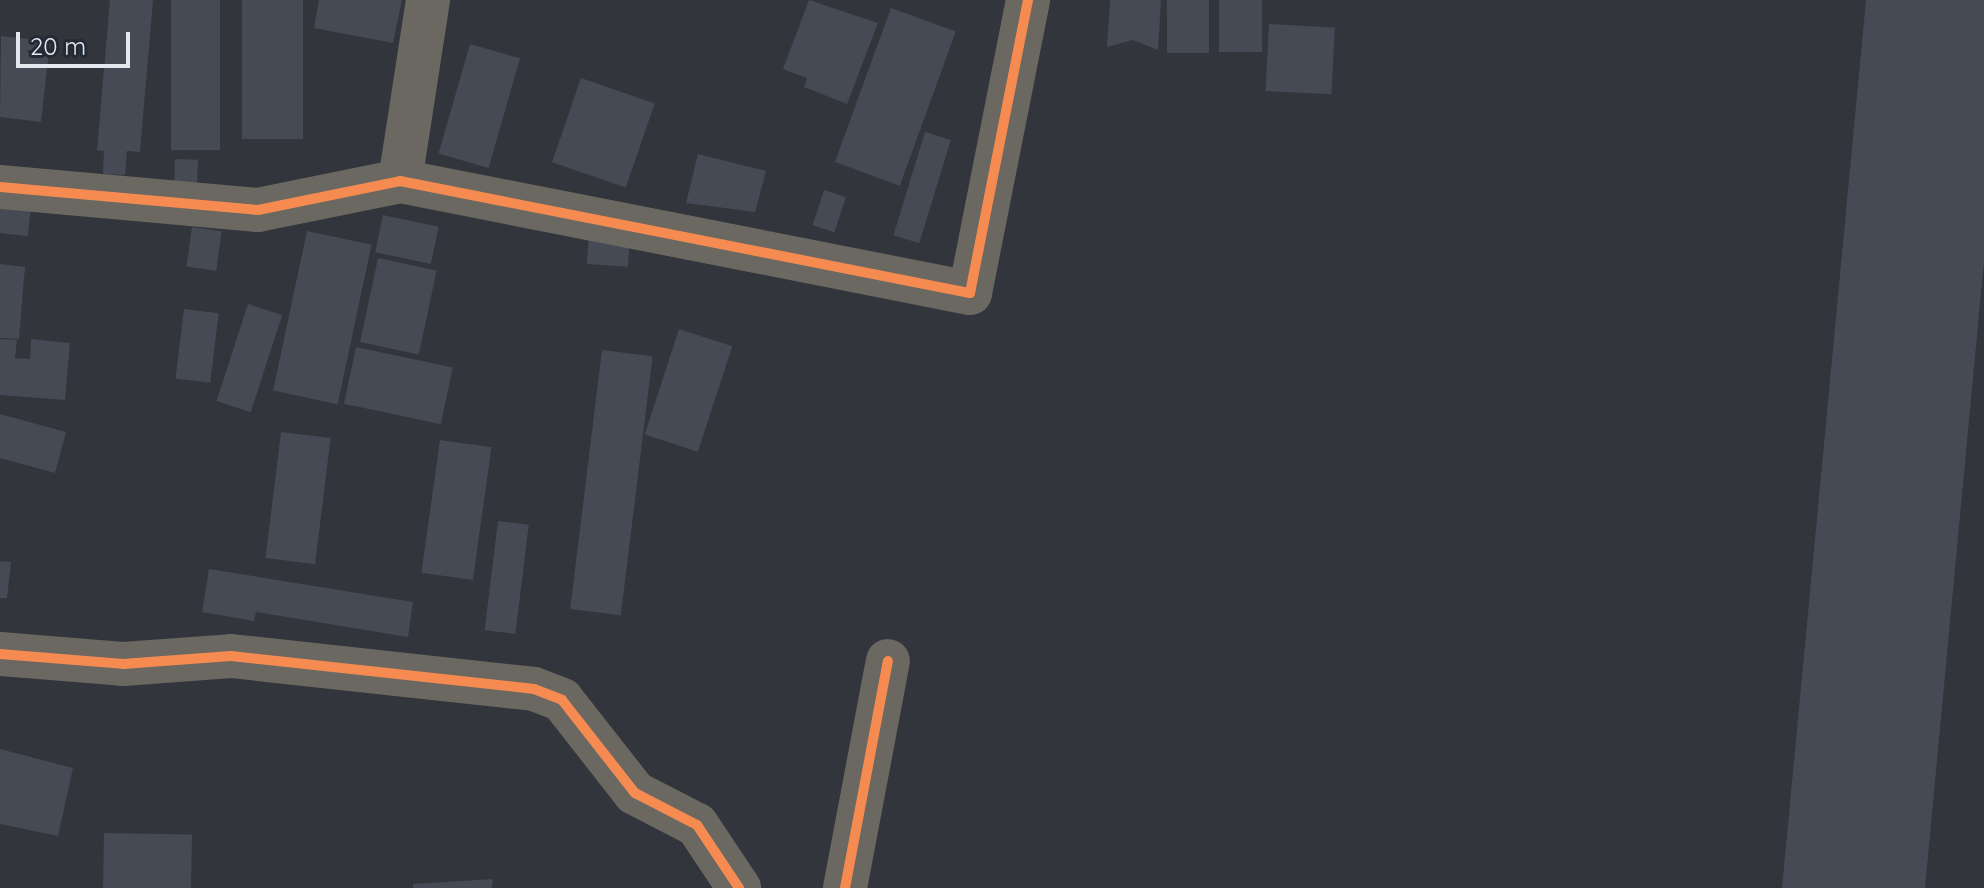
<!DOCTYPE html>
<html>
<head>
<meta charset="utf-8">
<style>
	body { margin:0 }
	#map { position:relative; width:1984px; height:888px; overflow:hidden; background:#32353b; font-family:Quicksand,sans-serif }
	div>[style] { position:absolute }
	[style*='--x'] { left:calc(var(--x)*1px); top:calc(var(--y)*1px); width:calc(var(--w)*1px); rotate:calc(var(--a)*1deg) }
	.building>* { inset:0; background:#454a54; transform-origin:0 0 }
	.minor>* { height:44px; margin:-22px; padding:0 22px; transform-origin:22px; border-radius:22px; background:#6a6860 }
	.cycleway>* { height:10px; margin:-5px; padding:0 5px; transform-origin:5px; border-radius:5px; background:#f68b52 }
	span { translate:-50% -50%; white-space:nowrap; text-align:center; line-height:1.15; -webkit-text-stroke:6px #242a35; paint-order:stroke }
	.scale { position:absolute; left:16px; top:32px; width:114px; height:36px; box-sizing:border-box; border:4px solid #e3e8ef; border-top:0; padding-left:10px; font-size:24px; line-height:28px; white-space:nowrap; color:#e3e8ef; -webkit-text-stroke:6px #242a35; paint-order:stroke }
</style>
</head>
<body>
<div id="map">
	<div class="building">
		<div style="clip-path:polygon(110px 0,153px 0,140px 152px,127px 151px,125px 175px,103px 174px,104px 151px,97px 150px)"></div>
		<div style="left:171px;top:0;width:49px;height:150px"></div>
		<div style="left:242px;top:0;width:61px;height:139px"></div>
		<div style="clip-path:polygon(319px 0,402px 0,393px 43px,314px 28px)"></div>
		<div style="clip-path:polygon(809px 0,878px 23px,847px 104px,804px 87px,807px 78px,783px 69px)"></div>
		<div style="clip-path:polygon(1110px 0,1161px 0,1158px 50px,1133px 40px,1107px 47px)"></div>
		<div style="left:1167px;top:0;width:42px;height:53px"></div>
		<div style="left:1219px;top:0;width:43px;height:52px"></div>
		<div style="clip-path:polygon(1866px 0,1984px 0,1984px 261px,1925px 888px,1782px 888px)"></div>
		<div style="left:891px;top:8px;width:69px;height:164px;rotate:20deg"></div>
		<div style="left:1269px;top:24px;width:66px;height:67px;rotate:3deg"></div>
		<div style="clip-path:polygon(1px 36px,50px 41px,41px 122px,0 117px)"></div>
		<div style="left:470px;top:44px;width:52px;height:114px;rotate:16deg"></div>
		<div style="left:581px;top:78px;width:78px;height:89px;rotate:19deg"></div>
		<div style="left:925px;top:132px;width:27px;height:108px;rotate:17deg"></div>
		<div style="clip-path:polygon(698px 154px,766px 171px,755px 212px,686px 203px)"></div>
		<div style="left:175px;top:159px;width:23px;height:23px;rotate:2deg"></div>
		<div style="left:824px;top:190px;width:23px;height:37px;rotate:18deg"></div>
		<div style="left:0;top:205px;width:31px;height:28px;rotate:6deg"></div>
		<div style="left:383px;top:215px;width:57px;height:38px;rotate:12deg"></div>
		<div style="left:192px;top:227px;width:30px;height:40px;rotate:8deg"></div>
		<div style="left:307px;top:231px;width:66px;height:163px;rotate:12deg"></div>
		<div style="left:589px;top:233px;width:41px;height:31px;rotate:4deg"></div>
		<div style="left:378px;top:258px;width:60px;height:86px;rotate:12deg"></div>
		<div style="clip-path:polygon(0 264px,25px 267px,19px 339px,0 338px)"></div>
		<div style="left:248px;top:304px;width:36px;height:102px;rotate:18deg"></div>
		<div style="left:184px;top:309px;width:35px;height:70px;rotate:7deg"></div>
		<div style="left:679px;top:329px;width:56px;height:111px;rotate:18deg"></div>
		<div style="clip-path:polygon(0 339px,17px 340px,15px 358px,30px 359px,31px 339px,70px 343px,65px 400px,0 395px)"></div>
		<div style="left:356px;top:347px;width:99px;height:58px;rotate:12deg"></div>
		<div style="left:602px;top:350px;width:51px;height:261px;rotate:7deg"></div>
		<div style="clip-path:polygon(0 414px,66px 432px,55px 473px,0 458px)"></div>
		<div style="left:281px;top:432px;width:50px;height:127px;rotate:7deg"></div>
		<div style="left:440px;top:440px;width:52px;height:134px;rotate:8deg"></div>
		<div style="left:498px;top:521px;width:31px;height:110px;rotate:7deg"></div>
		<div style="clip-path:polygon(0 561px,11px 562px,7px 598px,0 598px)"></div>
		<div style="clip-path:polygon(209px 569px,413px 602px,408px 637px,256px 612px,254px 621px,202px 612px)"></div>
		<div style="clip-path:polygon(0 749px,73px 768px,58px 836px,0 824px)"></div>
		<div style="left:104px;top:833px;width:88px;height:55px;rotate:1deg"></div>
		<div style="clip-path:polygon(493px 879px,492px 888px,413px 888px,413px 884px)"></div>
	</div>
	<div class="minor">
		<div style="--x:400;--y:181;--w:183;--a:-81.2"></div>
		<div style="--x:0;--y:187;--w:259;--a:5.1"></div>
		<div style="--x:258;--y:210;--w:145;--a:-11.5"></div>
		<div style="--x:400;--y:181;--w:581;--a:11.12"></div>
		<div style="--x:970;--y:293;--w:299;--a:-78.8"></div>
		<div style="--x:0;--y:654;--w:123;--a:4.6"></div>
		<div style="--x:123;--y:664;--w:108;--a:-4.2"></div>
		<div style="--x:231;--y:656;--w:305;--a:6.2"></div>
		<div style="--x:534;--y:689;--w:30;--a:21"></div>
		<div style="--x:562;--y:700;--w:118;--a:51.9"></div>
		<div style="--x:635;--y:793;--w:70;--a:27.3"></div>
		<div style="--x:697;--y:825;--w:76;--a:56.3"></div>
		<div style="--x:845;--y:888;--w:231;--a:-79.3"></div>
	</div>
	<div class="cycleway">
		<div style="--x:0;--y:187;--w:259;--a:5.1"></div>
		<div style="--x:258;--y:210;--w:145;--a:-11.5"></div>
		<div style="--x:400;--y:181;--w:581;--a:11.12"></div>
		<div style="--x:970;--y:293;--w:299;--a:-78.8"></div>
		<div style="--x:0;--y:654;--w:123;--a:4.6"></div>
		<div style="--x:123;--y:664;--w:108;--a:-4.2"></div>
		<div style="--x:231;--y:656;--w:305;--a:6.2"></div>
		<div style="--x:534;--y:689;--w:30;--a:21"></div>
		<div style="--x:562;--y:700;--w:118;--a:51.9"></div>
		<div style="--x:635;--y:793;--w:70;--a:27.3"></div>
		<div style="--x:697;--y:825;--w:76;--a:56.3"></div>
		<div style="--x:845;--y:888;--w:231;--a:-79.3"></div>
	</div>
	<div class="scale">20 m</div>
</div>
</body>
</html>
